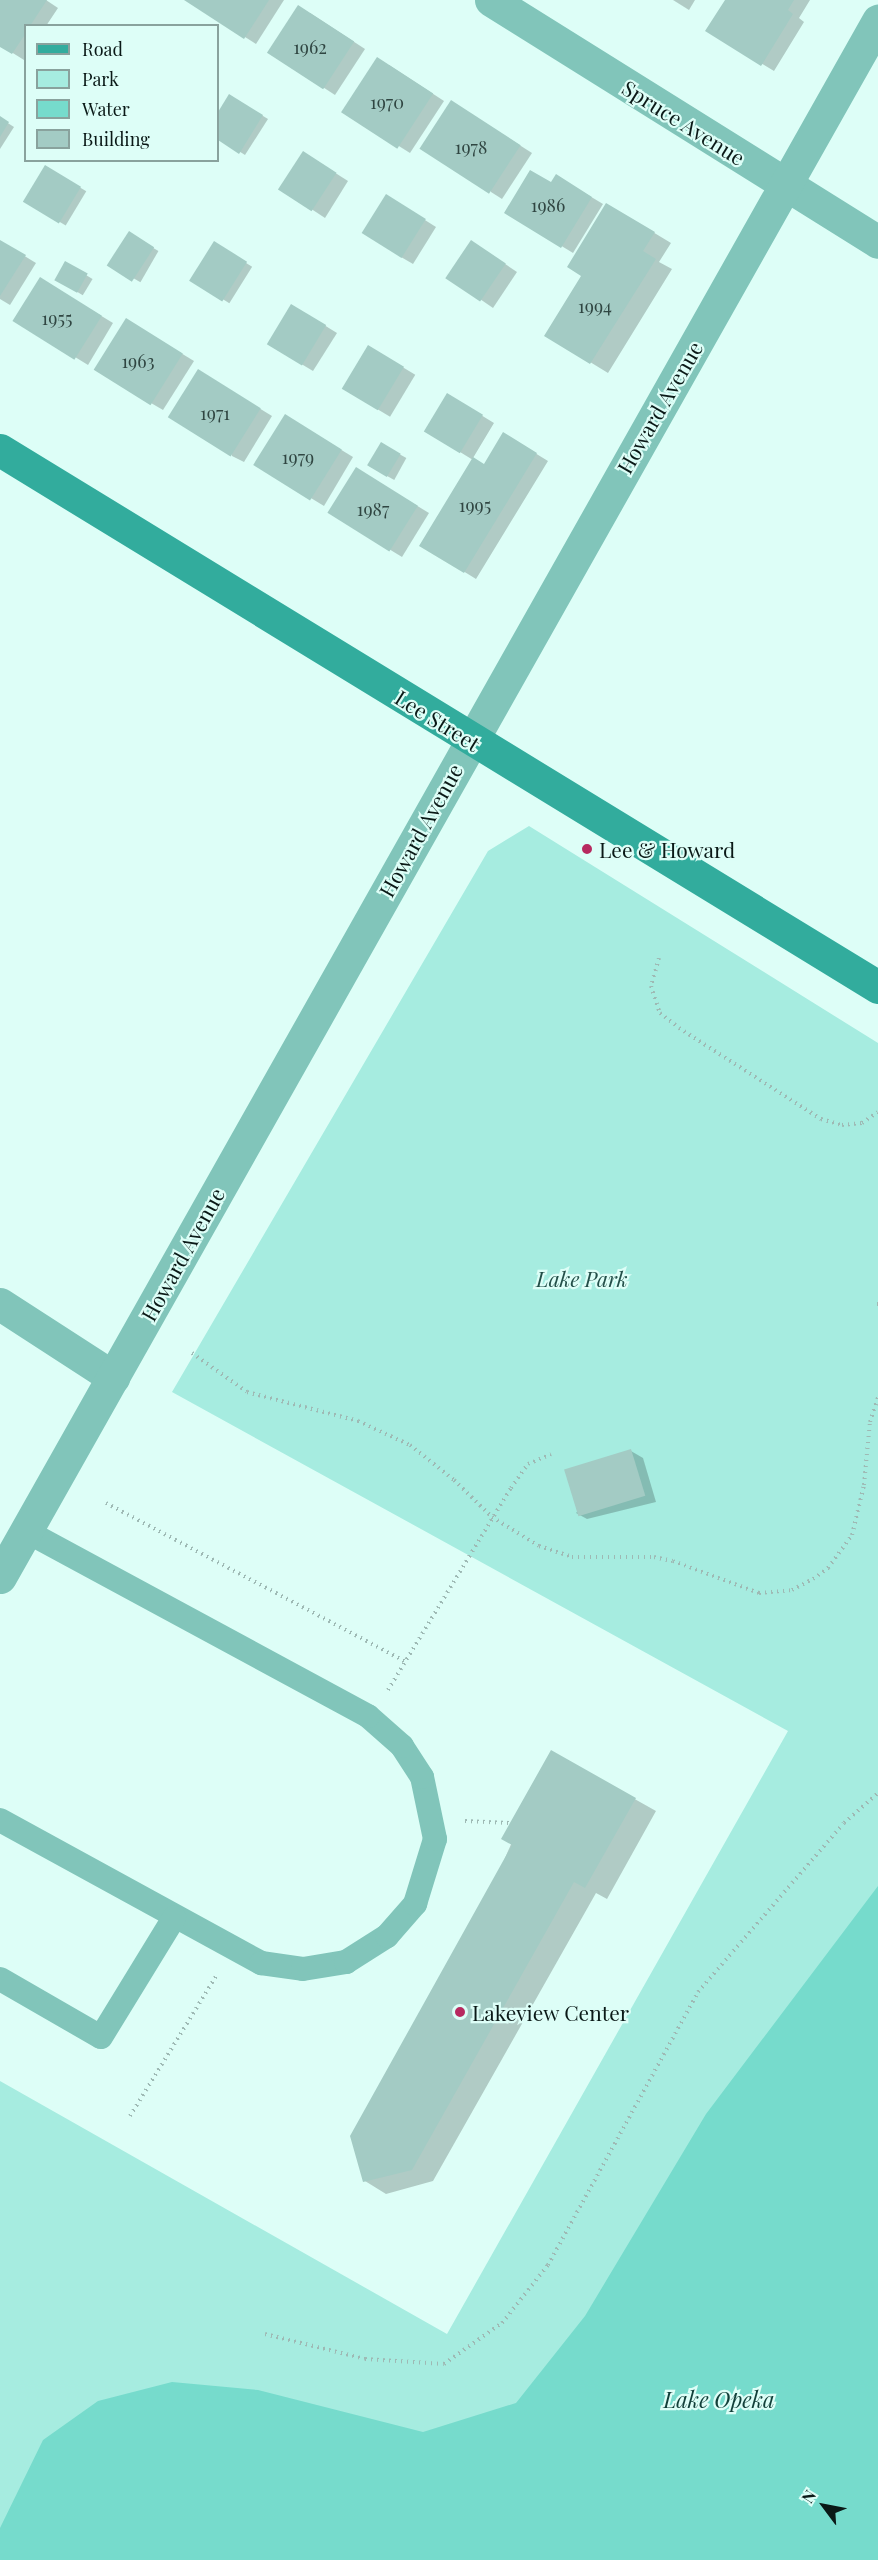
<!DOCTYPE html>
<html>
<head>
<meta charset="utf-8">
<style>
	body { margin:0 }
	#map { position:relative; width:878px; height:2560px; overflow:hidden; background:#ddfef7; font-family:"Playfair Display",serif }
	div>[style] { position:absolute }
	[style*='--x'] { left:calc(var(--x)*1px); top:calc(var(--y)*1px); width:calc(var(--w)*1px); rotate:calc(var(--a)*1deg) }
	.green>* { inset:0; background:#a6ece0 }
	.water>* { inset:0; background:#76dbcc }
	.shadow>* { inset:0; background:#0003; transform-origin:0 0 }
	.building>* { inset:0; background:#a3cbc4; transform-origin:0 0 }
	.path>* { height:4px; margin-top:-2px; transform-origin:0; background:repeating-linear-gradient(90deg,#9eb9b4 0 1.5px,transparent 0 6px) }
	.service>* { height:24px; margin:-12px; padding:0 12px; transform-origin:12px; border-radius:12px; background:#81c5ba }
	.minor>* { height:33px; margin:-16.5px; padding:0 16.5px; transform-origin:16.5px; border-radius:16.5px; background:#81c5ba }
	.tertiary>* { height:33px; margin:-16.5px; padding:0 16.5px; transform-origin:16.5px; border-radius:16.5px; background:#81c5ba }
	.secondary>* { height:33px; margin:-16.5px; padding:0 16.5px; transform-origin:16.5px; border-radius:16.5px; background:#32ac9d }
	.dots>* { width:16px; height:16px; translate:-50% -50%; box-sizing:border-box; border:3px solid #ddfef7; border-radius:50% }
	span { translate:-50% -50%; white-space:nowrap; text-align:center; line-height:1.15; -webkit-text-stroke:4.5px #ddfef7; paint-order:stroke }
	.number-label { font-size:18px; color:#304642 }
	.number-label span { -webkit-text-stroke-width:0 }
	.street-label { font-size:21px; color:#0a1917 }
	.poi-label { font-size:21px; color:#0a1917 }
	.left { translate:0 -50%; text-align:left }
	.park-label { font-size:21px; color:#234f49; font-style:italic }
	.water-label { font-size:22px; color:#113f39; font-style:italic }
	.legend { position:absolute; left:24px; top:24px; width:195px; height:138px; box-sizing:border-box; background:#ddfef7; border:2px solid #89a29d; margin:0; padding:8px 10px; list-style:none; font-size:18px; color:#0a1917 }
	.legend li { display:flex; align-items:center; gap:12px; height:30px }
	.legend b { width:30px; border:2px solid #89a29d }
	.north { position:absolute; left:794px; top:2476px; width:60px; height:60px; -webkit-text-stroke:4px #ddfef7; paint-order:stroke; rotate:302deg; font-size:16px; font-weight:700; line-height:24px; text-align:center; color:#0a1917 }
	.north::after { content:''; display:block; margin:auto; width:21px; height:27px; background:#0a1917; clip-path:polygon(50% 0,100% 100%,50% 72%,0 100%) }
</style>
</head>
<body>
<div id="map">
	<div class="green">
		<div style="clip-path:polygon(529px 826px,878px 1043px,878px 2560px,0 2560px,0 2081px,447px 2334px,788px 1731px,172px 1392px,488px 851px)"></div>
	</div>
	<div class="water">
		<div style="clip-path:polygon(878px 1886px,878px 2560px,0 2560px,0 2528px,43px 2440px,98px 2401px,172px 2382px,258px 2390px,423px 2432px,516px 2403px,585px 2316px,706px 2114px)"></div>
	</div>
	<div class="shadow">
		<div style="clip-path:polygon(2px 0,46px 0,58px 8px,46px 26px,26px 26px,24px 60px,0 45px)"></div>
		<div style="clip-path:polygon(187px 0,284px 0,256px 44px)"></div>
		<div style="clip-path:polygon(673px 0,695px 0,689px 10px)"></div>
		<div style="clip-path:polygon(727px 0,810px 0,799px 18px,804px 22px,774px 71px,707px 31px)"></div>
		<div style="clip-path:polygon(310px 13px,365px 49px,335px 95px,269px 52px)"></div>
		<div style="clip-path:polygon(389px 65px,444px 101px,410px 153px,343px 111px)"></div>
		<div style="clip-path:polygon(230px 96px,268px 119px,245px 155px,218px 138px,218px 115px)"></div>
		<div style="clip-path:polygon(463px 109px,532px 153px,502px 199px,491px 192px)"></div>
		<div style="clip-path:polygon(0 118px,14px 127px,0 149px)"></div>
		<div style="clip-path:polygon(315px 160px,348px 181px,325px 218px,281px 189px)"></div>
		<div style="left:46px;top:167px;width:47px;height:40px;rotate:31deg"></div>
		<div style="clip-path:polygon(568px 183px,603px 204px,573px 253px,506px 212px,551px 184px)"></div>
		<div style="clip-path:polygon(398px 203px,436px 227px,413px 264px,401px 257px)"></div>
		<div style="clip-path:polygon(623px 214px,671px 243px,659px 262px,672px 269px,608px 373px,546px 335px)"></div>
		<div style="left:129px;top:234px;width:34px;height:36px;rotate:30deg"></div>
		<div style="clip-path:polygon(0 241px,36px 263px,10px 305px,0 299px)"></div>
		<div style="left:214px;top:243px;width:45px;height:43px;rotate:32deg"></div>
		<div style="clip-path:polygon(483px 249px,517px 272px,493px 308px,448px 277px)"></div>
		<div style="left:66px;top:263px;width:31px;height:19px;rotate:31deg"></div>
		<div style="clip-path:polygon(52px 286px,113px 323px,88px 365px,15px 320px)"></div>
		<div style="clip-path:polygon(303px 312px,337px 333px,313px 371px,268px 344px)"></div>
		<div style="clip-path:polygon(138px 327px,194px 361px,163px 410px,151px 403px)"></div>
		<div style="left:369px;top:347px;width:54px;height:49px;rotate:31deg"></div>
		<div style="clip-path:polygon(210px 378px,272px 416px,244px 462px,232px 456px)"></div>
		<div style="clip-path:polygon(448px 395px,494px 423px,473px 458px,484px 465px,504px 434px,548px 461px,476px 579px,421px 545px,473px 460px,426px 431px)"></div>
		<div style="clip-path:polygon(297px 423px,353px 457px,324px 506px,255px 464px)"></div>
		<div style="left:381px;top:444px;width:29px;height:25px;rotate:29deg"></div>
		<div style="clip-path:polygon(368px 476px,429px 513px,402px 557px,330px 513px)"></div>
		<div style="clip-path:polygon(631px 1451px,643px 1458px,656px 1502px,587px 1519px,576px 1513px)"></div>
		<div style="clip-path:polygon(551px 1752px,656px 1811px,607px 1899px,596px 1893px,433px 2181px,386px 2194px,365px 2181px)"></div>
	</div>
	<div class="building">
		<div style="clip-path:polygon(0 0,47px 0,30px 26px,26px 26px,26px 33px,12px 54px,0 47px)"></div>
		<div style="clip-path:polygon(184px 0,269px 0,244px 39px)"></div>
		<div style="clip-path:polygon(725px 0,794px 0,788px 10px,793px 14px,761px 66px,705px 31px)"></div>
		<div style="left:298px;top:5px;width:67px;height:57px;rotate:33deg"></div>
		<div style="left:377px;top:57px;width:67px;height:66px;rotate:33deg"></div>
		<div style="clip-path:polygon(229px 94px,263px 115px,239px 154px,218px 140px,218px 112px)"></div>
		<div style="left:451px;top:100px;width:83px;height:58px;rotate:33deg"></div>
		<div style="clip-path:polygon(0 116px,9px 122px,0 137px)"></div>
		<div style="left:303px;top:151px;width:40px;height:46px;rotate:33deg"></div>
		<div style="left:45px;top:165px;width:42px;height:43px;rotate:31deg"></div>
		<div style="clip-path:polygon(530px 170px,551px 182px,556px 174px,592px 197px,561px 248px,504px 213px)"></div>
		<div style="left:386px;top:194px;width:47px;height:46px;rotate:32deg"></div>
		<div style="clip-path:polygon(606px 203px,655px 232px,643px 251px,656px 259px,590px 364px,544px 336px,581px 276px,567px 267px)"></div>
		<div style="left:129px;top:231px;width:30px;height:41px;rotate:33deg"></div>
		<div style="clip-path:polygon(0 240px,26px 255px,0 296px)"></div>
		<div style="left:471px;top:240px;width:42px;height:46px;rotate:34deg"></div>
		<div style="left:214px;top:241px;width:39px;height:47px;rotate:32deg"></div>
		<div style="left:65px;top:261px;width:26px;height:22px;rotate:29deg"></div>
		<div style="left:40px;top:277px;width:73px;height:52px;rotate:32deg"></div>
		<div style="left:291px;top:304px;width:41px;height:47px;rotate:31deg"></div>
		<div style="left:126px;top:318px;width:67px;height:61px;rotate:32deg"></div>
		<div style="left:368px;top:345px;width:42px;height:51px;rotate:31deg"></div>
		<div style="left:198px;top:369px;width:74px;height:57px;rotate:32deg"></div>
		<div style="left:447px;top:393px;width:42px;height:45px;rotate:31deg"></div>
		<div style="left:285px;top:414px;width:67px;height:60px;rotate:32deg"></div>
		<div style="clip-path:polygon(503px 432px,537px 453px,464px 573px,419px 546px,473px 457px,484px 464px)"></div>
		<div style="left:381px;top:442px;width:23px;height:27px;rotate:31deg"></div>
		<div style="left:356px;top:467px;width:73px;height:54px;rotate:32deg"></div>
		<div style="left:631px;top:1449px;width:49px;height:70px;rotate:73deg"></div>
		<div style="clip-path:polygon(551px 1750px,636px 1798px,585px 1888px,574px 1882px,412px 2170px,363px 2182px,350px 2136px,512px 1845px,501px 1839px)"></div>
	</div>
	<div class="path">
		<div style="--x:659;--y:958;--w:29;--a:106"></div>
		<div style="--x:651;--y:986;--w:28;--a:72"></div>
		<div style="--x:660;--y:1013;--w:24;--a:38"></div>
		<div style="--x:679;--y:1028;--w:169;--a:32.7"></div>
		<div style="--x:821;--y:1119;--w:22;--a:16"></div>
		<div style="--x:842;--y:1125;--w:20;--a:-6"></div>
		<div style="--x:862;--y:1123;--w:19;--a:-35"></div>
		<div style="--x:877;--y:1304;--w:1;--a:0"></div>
		<div style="--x:192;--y:1353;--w:67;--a:35.3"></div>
		<div style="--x:247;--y:1392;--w:115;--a:14.6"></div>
		<div style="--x:358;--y:1421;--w:57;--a:24.8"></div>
		<div style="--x:410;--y:1445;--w:56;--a:38.5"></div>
		<div style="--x:454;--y:1480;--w:53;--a:44.2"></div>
		<div style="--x:492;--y:1517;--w:55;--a:31.7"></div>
		<div style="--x:539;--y:1546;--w:35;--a:18"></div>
		<div style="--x:572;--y:1557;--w:82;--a:0"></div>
		<div style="--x:654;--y:1557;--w:19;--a:12"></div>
		<div style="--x:673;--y:1561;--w:92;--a:20.4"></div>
		<div style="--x:759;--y:1593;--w:33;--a:-5"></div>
		<div style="--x:792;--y:1590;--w:24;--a:-28"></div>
		<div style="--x:813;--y:1579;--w:19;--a:-36"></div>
		<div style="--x:828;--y:1568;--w:41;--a:-54"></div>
		<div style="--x:852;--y:1535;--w:51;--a:-76.5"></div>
		<div style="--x:864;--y:1485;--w:63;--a:-84.6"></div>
		<div style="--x:870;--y:1422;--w:26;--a:-72"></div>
		<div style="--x:106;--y:1503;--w:338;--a:27.9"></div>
		<div style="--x:388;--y:1690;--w:237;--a:-58.7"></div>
		<div style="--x:511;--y:1488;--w:29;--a:-55"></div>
		<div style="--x:528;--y:1464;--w:25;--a:-23"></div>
		<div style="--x:465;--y:1821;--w:44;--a:2.6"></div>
		<div style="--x:130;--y:2116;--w:164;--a:-58.4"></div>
		<div style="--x:265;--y:2334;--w:103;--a:14"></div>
		<div style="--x:365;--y:2359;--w:79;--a:3.6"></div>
		<div style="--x:444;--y:2364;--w:71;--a:-35.3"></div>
		<div style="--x:502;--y:2323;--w:74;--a:-51.6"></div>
		<div style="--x:548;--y:2265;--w:311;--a:-61.2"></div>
		<div style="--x:698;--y:1992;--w:223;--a:-49.2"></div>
		<div style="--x:844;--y:1823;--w:45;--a:-41.4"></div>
	</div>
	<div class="service">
		<div style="--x:0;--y:1820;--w:298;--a:28.7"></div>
		<div style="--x:261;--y:1963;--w:42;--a:8.1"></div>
		<div style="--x:303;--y:1969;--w:44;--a:-9.2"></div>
		<div style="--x:346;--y:1962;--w:49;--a:-32.4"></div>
		<div style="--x:387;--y:1936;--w:43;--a:-48.8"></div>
		<div style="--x:415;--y:1904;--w:68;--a:-72.9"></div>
		<div style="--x:435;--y:1839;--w:63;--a:-101.8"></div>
		<div style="--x:422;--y:1777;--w:37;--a:-123"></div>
		<div style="--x:402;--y:1746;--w:45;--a:-138.6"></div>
		<div style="--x:368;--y:1716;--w:389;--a:-151.6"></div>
		<div style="--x:0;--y:1979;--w:116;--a:29.9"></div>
		<div style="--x:101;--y:2037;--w:140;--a:-58.5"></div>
	</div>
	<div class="minor">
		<div style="--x:491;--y:0;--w:456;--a:32"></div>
		<div style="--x:0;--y:1304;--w:135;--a:32.9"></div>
	</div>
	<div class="tertiary">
		<div style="--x:0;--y:1577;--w:1787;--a:-60.57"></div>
	</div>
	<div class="secondary">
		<div style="--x:0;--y:450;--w:1029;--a:31.45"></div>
	</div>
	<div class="dots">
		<div style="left:587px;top:849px;background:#b72a60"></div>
		<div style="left:460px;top:2012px;background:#b72a60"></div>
	</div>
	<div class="number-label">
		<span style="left:310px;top:47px">1962</span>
		<span style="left:387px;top:102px">1970</span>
		<span style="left:471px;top:147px">1978</span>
		<span style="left:548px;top:205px">1986</span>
		<span style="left:595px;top:306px">1994</span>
		<span style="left:57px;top:318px">1955</span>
		<span style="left:138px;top:361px">1963</span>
		<span style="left:215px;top:413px">1971</span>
		<span style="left:298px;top:457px">1979</span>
		<span style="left:475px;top:505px">1995</span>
		<span style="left:373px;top:509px">1987</span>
	</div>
	<div class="street-label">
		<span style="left:684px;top:122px;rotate:32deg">Spruce Avenue</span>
		<span style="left:659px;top:407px;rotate:-60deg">Howard Avenue</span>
		<span style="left:438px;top:720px;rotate:32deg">Lee Street</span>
		<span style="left:420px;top:830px;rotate:-61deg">Howard Avenue</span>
		<span style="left:182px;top:1254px;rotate:-61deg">Howard Avenue</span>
	</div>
	<div class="poi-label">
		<span class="left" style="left:599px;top:849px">Lee &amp; Howard</span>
		<span class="left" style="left:472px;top:2012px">Lakeview Center</span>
	</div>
	<div class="park-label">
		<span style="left:582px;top:1278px">Lake Park</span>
	</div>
	<div class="water-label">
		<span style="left:719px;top:2400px">Lake Opeka</span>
	</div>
	<ul class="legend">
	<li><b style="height:8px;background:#32ac9d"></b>Road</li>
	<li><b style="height:16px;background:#a6ece0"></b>Park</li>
	<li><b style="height:16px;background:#76dbcc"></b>Water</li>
	<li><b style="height:16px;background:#a3cbc4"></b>Building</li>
	</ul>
	<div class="north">N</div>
</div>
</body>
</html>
